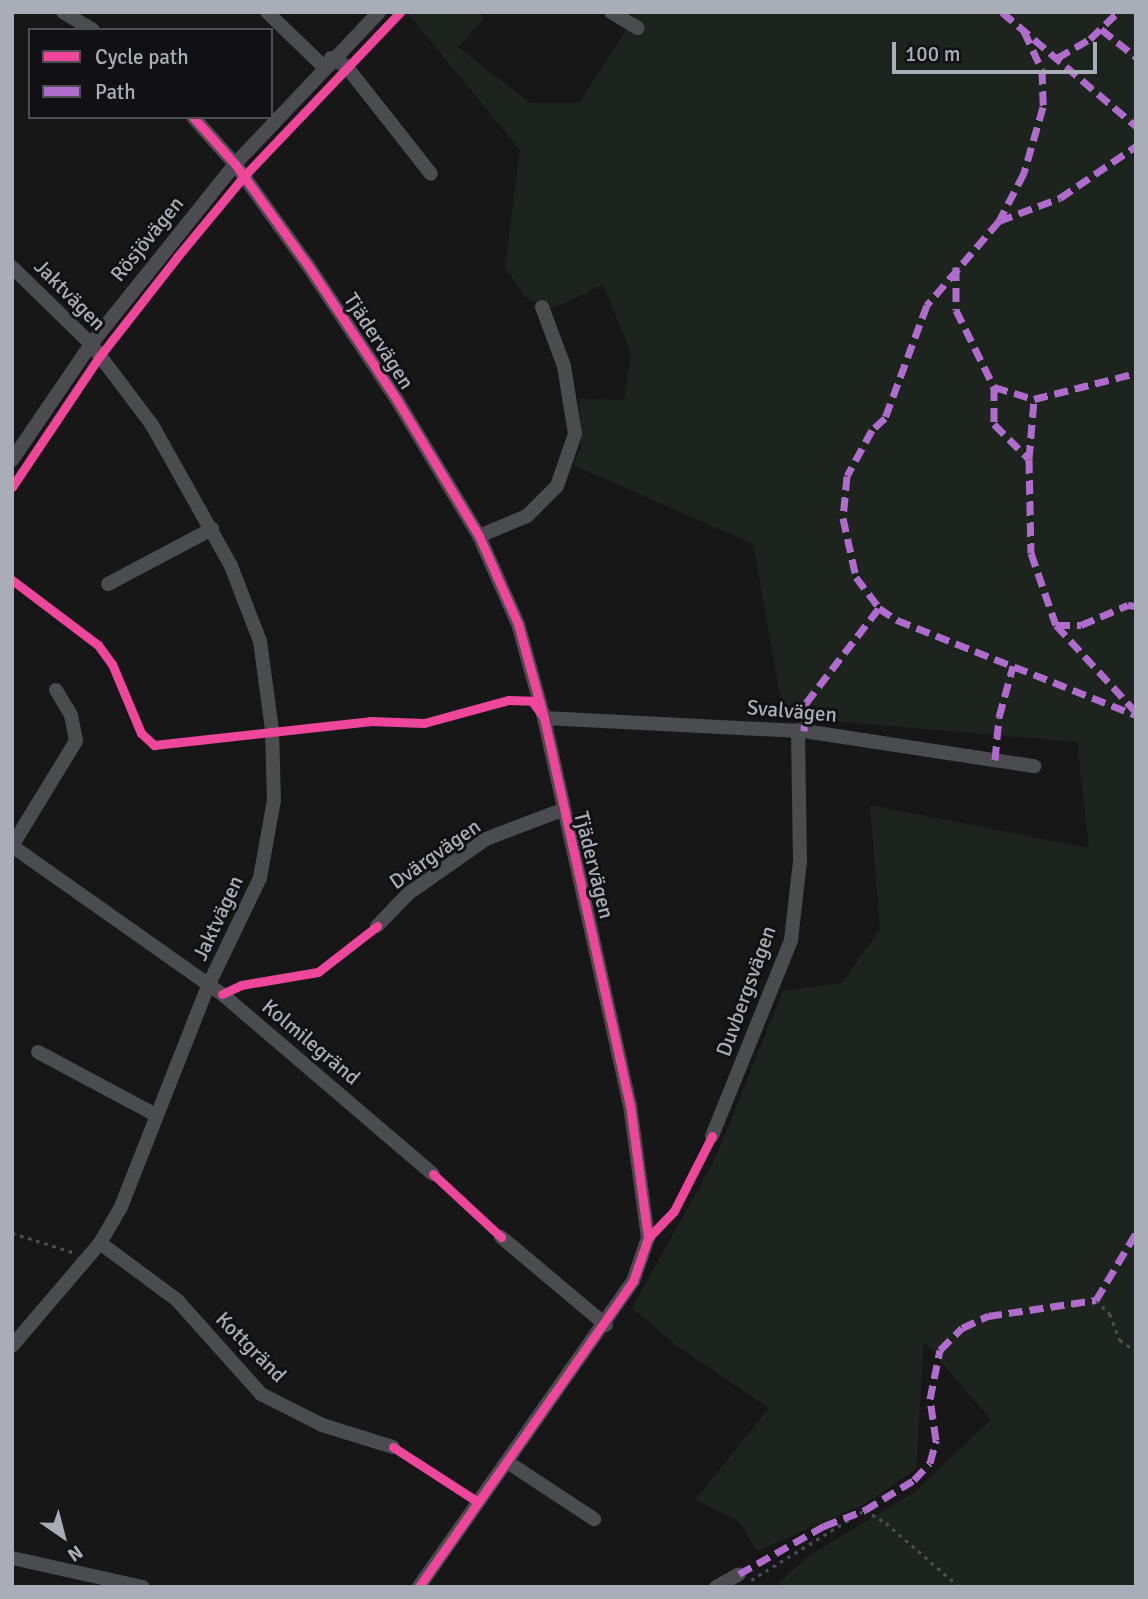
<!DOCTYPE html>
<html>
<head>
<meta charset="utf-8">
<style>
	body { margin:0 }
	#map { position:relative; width:1148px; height:1599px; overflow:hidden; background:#171717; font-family:Signika,sans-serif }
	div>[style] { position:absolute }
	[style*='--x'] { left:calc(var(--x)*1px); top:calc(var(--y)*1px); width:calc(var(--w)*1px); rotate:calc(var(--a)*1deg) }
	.green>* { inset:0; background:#1d241e }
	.path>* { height:2.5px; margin-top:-1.25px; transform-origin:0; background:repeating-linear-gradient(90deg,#4d4e52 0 3.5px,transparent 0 8.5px) }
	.minor>* { height:14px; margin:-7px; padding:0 7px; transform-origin:7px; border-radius:7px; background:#4b4c50 }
	.quiet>* { height:7px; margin-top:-3.5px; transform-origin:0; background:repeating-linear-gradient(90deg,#b06ccc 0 14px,transparent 0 21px) }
	.cycleway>* { height:9px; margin:-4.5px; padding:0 4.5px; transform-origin:4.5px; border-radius:4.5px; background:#ed469a }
	span { translate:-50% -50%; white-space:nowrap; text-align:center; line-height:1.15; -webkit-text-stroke:6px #111113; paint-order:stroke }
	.street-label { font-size:21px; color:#a8adb8 }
	.frame { position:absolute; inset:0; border:14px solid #a8adb8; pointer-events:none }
	.legend { position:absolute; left:28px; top:28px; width:245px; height:91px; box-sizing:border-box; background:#111113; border:2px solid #4d4f55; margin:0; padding:9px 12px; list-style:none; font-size:21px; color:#a8adb8 }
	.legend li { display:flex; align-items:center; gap:14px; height:35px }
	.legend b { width:35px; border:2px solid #4d4f55 }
	.north { position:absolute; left:28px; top:1501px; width:70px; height:70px; -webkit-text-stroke:5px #111113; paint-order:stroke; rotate:145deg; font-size:19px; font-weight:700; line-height:28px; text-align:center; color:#a8adb8 }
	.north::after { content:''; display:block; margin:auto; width:24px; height:32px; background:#a8adb8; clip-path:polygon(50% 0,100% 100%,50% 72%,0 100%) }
	.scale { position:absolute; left:892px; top:42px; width:205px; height:32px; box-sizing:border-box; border:4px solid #a8adb8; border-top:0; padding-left:9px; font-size:21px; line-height:24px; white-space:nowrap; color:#a8adb8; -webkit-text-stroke:5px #111113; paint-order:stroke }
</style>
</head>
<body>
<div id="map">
	<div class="green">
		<div style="clip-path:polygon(407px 12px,479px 12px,484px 18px,458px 47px,530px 103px,579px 103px,638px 12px,1136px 12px,1136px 1587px,775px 1587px,807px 1557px,913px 1493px,991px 1420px,924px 1341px,916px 1469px,865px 1504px,757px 1551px,739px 1521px,695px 1500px,769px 1408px,677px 1346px,632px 1308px,715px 1159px,783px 991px,842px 983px,880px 929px,870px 805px,1089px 848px,1077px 742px,784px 717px,753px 544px,573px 465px,581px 447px,579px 399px,624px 400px,631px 353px,603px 285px,549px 310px,525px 297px,505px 266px,520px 150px)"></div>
	</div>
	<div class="path">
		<div style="--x:12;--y:1233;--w:67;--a:17.4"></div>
		<div style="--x:1096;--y:1300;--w:20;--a:45"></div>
		<div style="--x:1110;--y:1314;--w:28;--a:69"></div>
		<div style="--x:1120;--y:1340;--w:19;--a:35"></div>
		<div style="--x:751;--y:1580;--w:134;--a:-31.6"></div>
		<div style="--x:865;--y:1510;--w:25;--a:32"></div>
		<div style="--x:886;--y:1523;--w:98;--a:40.9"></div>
	</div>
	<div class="minor">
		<div style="--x:63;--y:12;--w:35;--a:31"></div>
		<div style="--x:267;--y:12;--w:79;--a:44"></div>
		<div style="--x:611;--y:12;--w:31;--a:31"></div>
		<div style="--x:331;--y:58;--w:17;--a:28"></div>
		<div style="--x:346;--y:66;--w:137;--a:51.8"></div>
		<div style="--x:193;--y:117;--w:63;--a:48.2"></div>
		<div style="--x:235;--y:164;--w:127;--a:54.3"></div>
		<div style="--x:309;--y:267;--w:159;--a:56.5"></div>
		<div style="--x:397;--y:400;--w:159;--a:58.9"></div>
		<div style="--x:479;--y:536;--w:96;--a:66.1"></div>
		<div style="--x:518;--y:624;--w:98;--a:74.5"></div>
		<div style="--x:544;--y:718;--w:396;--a:77.5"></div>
		<div style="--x:630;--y:1105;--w:134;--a:82.3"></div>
		<div style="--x:648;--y:1238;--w:46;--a:109.2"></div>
		<div style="--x:633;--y:1281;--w:373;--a:125"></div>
		<div style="--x:12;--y:267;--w:110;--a:44.3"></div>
		<div style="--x:91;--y:344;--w:101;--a:53"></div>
		<div style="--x:152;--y:425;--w:162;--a:60.7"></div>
		<div style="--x:231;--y:566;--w:80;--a:68.9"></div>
		<div style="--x:260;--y:641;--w:90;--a:82.3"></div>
		<div style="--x:272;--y:730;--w:70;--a:88.4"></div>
		<div style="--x:274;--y:800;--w:79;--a:100.2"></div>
		<div style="--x:260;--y:878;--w:120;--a:115.7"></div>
		<div style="--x:208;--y:986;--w:238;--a:111.5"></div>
		<div style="--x:121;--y:1207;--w:42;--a:120.3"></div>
		<div style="--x:100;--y:1243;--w:135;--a:130.5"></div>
		<div style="--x:12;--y:460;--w:140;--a:-55.7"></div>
		<div style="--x:91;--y:344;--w:231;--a:-51.3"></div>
		<div style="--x:235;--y:164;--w:209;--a:-46.5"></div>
		<div style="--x:479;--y:536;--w:52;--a:-22.6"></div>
		<div style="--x:527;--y:516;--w:42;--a:-45"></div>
		<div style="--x:557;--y:486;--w:55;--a:-70.9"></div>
		<div style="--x:575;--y:434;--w:69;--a:-99.2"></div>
		<div style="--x:564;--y:366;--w:63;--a:-110.4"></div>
		<div style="--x:108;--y:584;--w:118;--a:-27.9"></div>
		<div style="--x:56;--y:690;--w:29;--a:59"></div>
		<div style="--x:71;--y:715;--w:26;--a:79"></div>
		<div style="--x:76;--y:741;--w:123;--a:121.4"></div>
		<div style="--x:12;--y:846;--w:257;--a:35.2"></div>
		<div style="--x:222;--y:994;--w:277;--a:40.5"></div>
		<div style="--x:544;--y:718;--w:260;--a:2.9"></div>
		<div style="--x:804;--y:731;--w:233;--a:8.7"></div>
		<div style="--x:377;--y:926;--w:46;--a:-45.9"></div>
		<div style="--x:409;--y:893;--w:94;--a:-35"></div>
		<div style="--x:486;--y:839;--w:81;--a:-20.9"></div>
		<div style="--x:38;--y:1052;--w:134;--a:28.1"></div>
		<div style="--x:712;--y:1136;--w:211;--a:-68"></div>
		<div style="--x:791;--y:940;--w:80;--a:-83.5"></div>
		<div style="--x:800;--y:861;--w:131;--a:-90.9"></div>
		<div style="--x:501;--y:1237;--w:137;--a:40"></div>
		<div style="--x:100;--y:1243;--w:96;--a:36.5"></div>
		<div style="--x:177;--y:1300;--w:126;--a:48.2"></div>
		<div style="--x:261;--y:1394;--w:68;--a:26.9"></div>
		<div style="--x:322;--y:1425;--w:74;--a:17.2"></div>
		<div style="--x:509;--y:1463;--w:102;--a:33.4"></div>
		<div style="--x:12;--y:1558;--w:134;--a:12.5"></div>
		<div style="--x:716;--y:1587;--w:26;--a:-29"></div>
	</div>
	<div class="quiet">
		<div style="--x:1002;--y:12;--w:176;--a:40.4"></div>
		<div style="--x:1101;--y:29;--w:45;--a:38.7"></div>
		<div style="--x:1024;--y:31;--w:43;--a:65.2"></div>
		<div style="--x:1042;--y:70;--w:37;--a:88"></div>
		<div style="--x:1043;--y:107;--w:69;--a:106.1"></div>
		<div style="--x:1024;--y:173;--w:54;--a:117.5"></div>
		<div style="--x:999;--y:221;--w:111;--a:130.6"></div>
		<div style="--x:927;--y:305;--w:121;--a:110.4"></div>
		<div style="--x:885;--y:418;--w:18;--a:137"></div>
		<div style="--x:872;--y:430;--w:52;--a:118.5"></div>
		<div style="--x:847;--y:476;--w:42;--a:95.4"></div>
		<div style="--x:843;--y:518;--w:60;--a:77.6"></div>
		<div style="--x:856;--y:577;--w:39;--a:53"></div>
		<div style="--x:879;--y:608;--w:22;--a:34"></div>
		<div style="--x:897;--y:620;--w:257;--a:21.7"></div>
		<div style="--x:1057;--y:58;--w:38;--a:-30"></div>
		<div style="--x:1090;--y:39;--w:39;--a:-44"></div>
		<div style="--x:999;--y:221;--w:65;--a:-20.7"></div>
		<div style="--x:1060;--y:198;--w:92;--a:-34.4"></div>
		<div style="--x:956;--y:267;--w:43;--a:90"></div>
		<div style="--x:956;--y:310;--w:86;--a:63.7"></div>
		<div style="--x:994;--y:387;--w:37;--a:90"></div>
		<div style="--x:994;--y:424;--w:49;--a:45"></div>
		<div style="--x:1029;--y:459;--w:94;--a:88.8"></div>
		<div style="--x:1031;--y:553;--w:76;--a:70.9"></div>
		<div style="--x:1056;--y:625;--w:118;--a:47.4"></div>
		<div style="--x:994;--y:387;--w:42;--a:16.7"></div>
		<div style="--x:1034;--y:399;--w:105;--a:-14.3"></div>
		<div style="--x:1029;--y:459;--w:60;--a:-85.2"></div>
		<div style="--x:1056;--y:625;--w:25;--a:0"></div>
		<div style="--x:1081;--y:625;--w:51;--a:-23.1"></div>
		<div style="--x:1128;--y:605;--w:8;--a:7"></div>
		<div style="--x:804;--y:731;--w:28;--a:-86"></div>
		<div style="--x:806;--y:703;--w:120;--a:-52.5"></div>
		<div style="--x:995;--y:760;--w:43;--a:-84.7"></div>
		<div style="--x:999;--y:717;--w:53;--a:-74.6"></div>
		<div style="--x:739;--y:1574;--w:98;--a:-29.5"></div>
		<div style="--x:824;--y:1526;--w:44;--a:-21.3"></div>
		<div style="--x:865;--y:1510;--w:57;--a:-31.5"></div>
		<div style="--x:914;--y:1480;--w:23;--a:-47"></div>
		<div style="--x:930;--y:1463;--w:24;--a:-75"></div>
		<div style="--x:936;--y:1440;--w:41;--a:-98.3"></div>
		<div style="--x:930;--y:1399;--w:50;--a:-78.5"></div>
		<div style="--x:940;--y:1350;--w:31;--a:-45"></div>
		<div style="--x:962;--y:1328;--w:29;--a:-25"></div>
		<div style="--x:988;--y:1316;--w:109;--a:-8.4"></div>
		<div style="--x:1096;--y:1300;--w:78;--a:-59.2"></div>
	</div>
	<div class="cycleway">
		<div style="--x:193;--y:117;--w:63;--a:48.2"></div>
		<div style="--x:235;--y:164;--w:127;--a:54.3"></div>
		<div style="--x:309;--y:267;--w:159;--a:56.5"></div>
		<div style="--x:397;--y:400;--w:159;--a:58.9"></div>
		<div style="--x:479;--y:536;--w:96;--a:66.1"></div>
		<div style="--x:518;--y:624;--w:98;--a:74.5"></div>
		<div style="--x:544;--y:718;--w:396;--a:77.5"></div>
		<div style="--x:630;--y:1105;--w:134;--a:82.3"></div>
		<div style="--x:648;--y:1238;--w:46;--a:109.2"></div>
		<div style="--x:633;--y:1281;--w:373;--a:125"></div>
		<div style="--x:12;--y:487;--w:156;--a:-56.2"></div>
		<div style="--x:99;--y:357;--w:127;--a:-52"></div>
		<div style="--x:177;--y:257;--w:105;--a:-50.4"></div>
		<div style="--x:244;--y:176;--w:226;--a:-46.4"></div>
		<div style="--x:12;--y:580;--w:108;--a:37.1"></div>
		<div style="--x:98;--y:645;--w:24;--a:54"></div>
		<div style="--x:112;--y:664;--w:75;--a:67.2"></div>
		<div style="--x:141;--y:733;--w:18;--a:43"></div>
		<div style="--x:154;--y:745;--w:217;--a:-6.3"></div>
		<div style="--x:370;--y:721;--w:54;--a:2.1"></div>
		<div style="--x:424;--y:723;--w:87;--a:-15.3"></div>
		<div style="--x:508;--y:700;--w:24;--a:2"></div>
		<div style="--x:532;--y:701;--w:17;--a:54"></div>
		<div style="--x:222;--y:994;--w:21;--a:-25"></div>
		<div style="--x:241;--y:985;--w:78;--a:-9.6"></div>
		<div style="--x:318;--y:972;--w:75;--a:-37.9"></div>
		<div style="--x:433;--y:1174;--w:93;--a:42.8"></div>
		<div style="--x:648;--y:1238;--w:37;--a:-46"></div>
		<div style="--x:674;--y:1211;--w:84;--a:-63.1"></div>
		<div style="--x:393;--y:1447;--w:101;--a:32.9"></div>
	</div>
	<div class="street-label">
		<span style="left:147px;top:239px;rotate:-51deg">Rösjövägen</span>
		<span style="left:70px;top:295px;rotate:45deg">Jaktvägen</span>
		<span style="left:379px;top:341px;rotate:57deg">Tjädervägen</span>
		<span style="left:792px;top:711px;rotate:5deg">Svalvägen</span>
		<span style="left:435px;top:854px;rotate:-35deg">Dvärgvägen</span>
		<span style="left:594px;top:865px;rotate:76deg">Tjädervägen</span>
		<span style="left:218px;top:918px;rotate:-65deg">Jaktvägen</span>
		<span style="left:746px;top:991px;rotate:-70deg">Duvbergsvägen</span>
		<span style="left:311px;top:1042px;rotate:40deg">Kolmilegränd</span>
		<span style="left:251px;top:1347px;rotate:45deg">Kottgränd</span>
	</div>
	<div class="frame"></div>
	<ul class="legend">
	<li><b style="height:9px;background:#ed469a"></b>Cycle path</li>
	<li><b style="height:9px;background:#b06ccc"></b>Path</li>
	</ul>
	<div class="north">N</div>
	<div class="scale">100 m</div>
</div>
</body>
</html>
